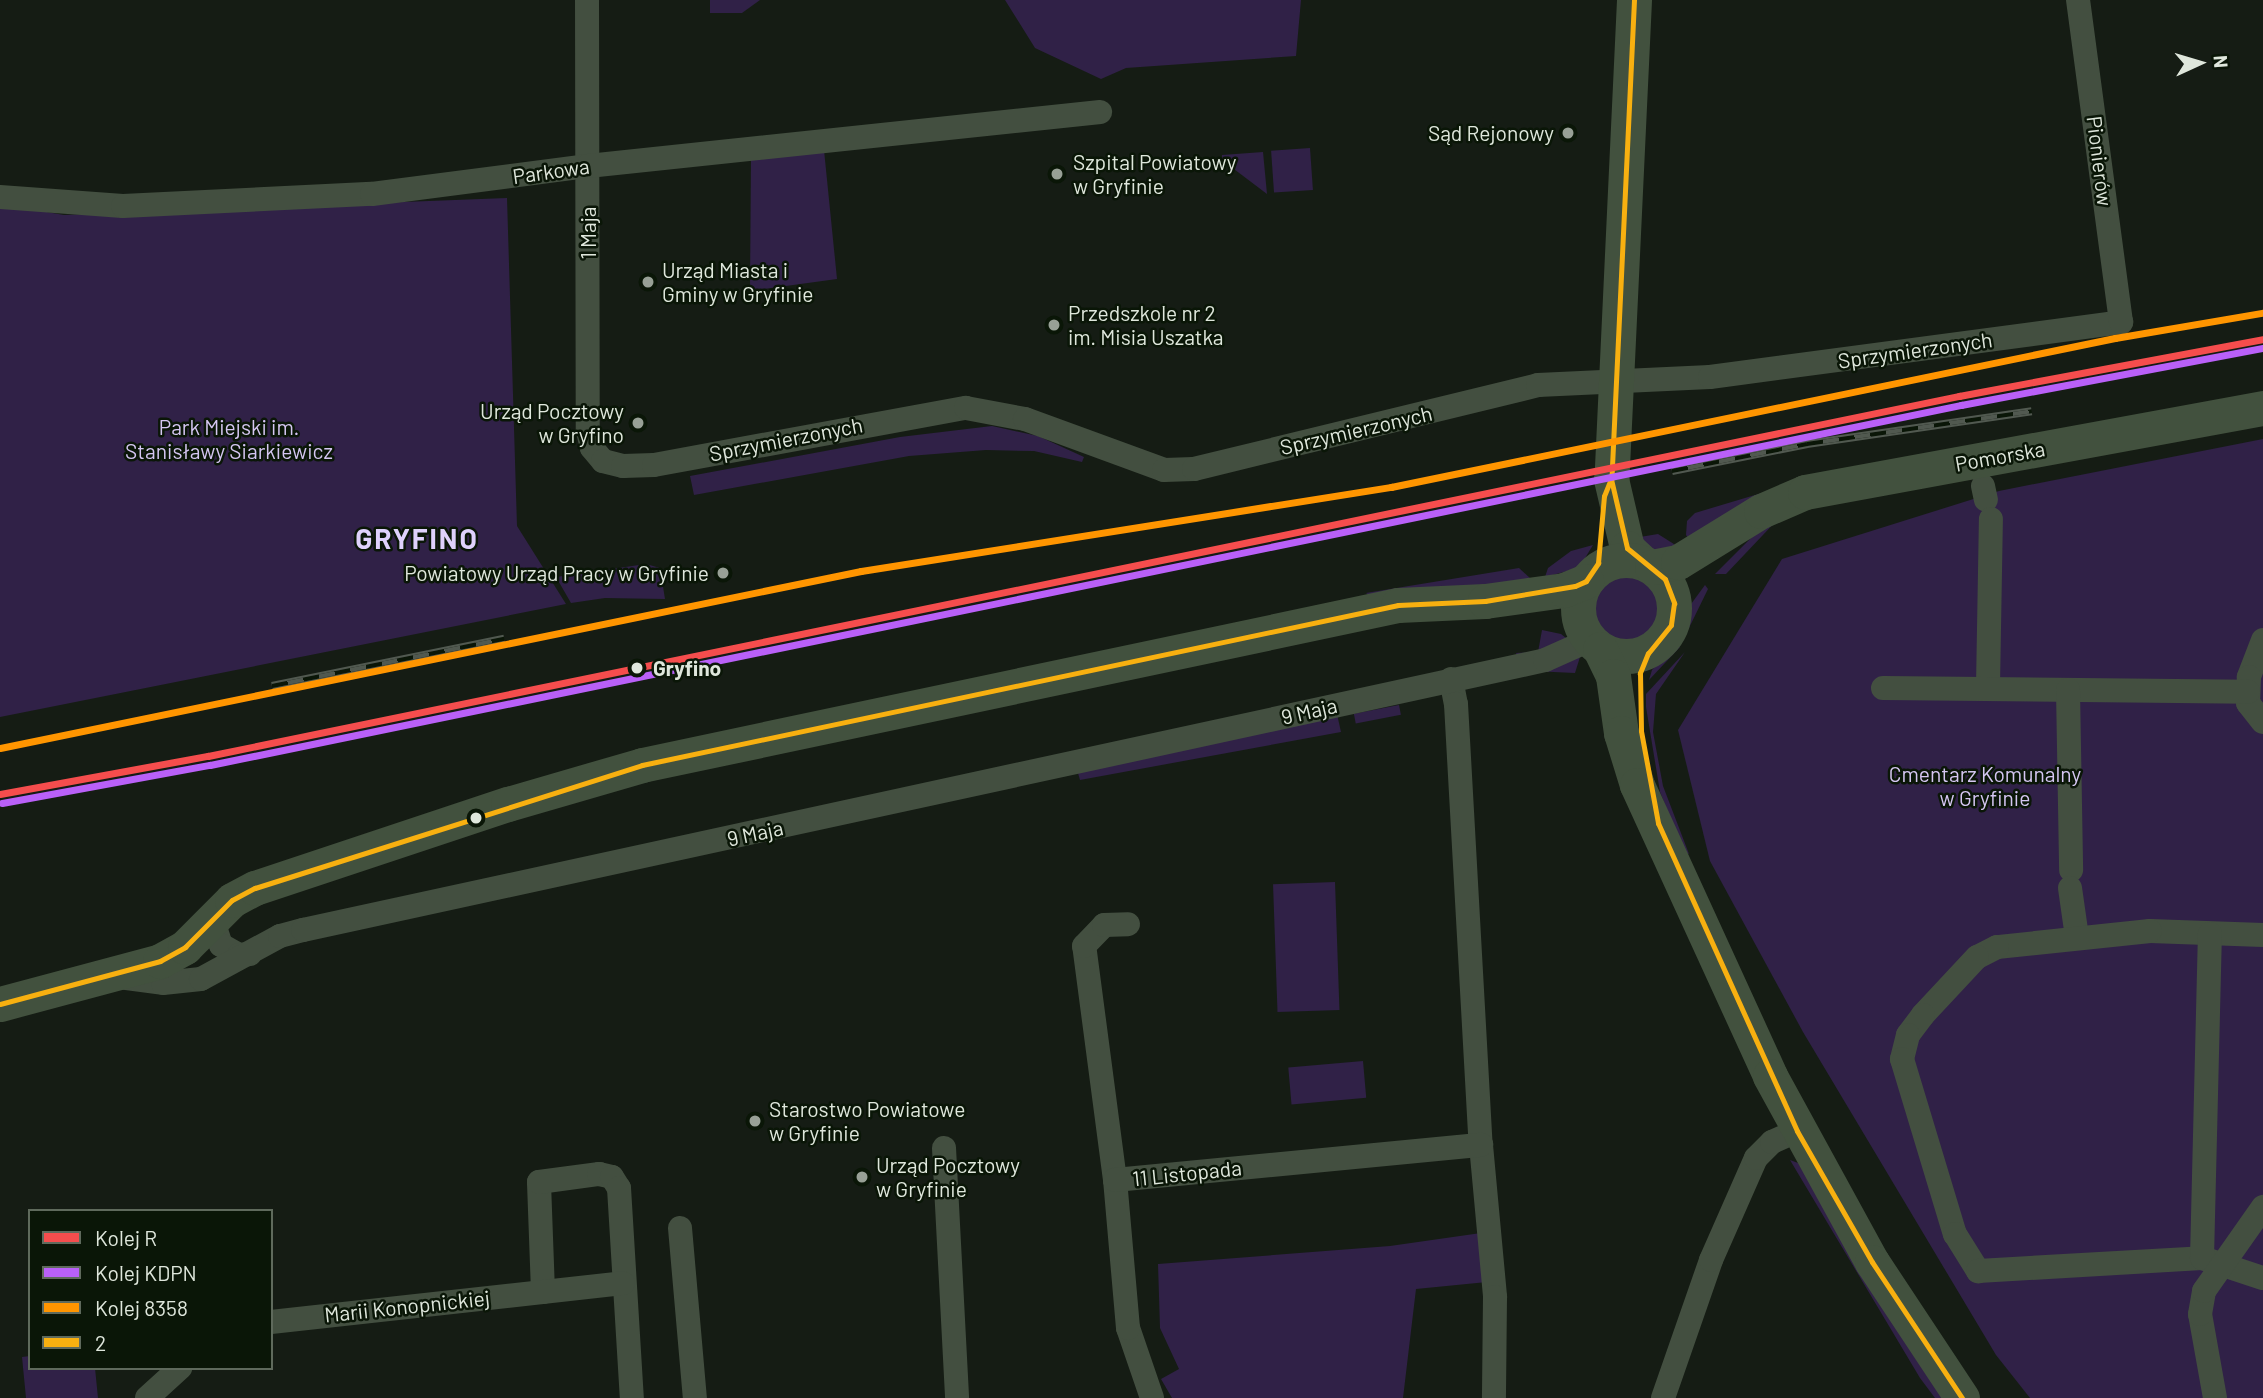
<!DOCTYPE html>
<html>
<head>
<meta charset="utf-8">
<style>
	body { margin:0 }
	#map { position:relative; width:2263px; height:1398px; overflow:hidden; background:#151c14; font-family:Barlow,sans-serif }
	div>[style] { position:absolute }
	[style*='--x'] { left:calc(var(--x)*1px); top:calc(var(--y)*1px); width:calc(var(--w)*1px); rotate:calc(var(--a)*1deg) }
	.green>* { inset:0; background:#302147; transform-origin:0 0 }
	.round { border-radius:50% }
	.street>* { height:24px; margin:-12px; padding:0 12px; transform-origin:12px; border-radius:12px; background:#434f40 }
	.secondary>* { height:35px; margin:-17.5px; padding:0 17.5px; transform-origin:17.5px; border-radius:17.5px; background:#42513e }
	.secondary>.ring { margin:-17.5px; padding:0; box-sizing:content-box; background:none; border:35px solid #42513e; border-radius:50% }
	.rail>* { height:8px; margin-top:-4px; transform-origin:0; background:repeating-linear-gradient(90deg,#0a1607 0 16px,#515950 0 32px); box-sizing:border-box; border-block:2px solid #515950 }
	.bus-1>* { height:5px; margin:-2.5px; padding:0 2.5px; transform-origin:2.5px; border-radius:2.5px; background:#f8b010 }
	.rail-1>* { height:7px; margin:-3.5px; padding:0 3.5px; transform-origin:3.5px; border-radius:3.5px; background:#f54d4d }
	.rail-2>* { height:7px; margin:-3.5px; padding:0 3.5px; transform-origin:3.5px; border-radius:3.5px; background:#b960f8 }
	.rail-3>* { height:7px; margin:-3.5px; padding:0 3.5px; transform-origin:3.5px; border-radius:3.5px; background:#ff9500 }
	.dots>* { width:19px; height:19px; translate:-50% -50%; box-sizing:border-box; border:4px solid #0a1607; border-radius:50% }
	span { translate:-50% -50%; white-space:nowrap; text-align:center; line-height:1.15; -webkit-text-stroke:5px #0a1607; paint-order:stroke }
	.poi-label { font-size:21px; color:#dfe7dc }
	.right { translate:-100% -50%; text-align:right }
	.left { translate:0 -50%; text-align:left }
	.street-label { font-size:21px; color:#dfe7dc }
	.park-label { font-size:21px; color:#d5c6f2 }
	.stop-label { font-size:21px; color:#dfe7dc; font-weight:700 }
	.district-label { font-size:28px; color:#dfd1fc; font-weight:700; letter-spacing:2px }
	.legend { position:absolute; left:28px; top:1209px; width:245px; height:161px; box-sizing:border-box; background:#0a1607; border:2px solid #5f6a5c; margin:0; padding:9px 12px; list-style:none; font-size:21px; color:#dfe7dc }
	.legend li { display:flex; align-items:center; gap:14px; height:35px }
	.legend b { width:35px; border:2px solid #5f6a5c }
	.north { position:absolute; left:2165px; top:28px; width:70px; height:70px; -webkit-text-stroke:5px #0a1607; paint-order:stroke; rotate:86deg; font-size:19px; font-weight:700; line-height:28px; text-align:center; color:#dfe7dc }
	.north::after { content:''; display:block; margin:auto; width:24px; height:32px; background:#dfe7dc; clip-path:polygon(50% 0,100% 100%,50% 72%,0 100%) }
</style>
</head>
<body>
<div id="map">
	<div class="green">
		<div style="clip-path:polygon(710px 0,760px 0,742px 13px,710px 13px)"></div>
		<div style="clip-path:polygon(1005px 0,1301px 0,1296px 56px,1126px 68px,1101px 79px,1035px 48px)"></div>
		<div style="left:1310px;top:148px;width:42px;height:39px;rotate:86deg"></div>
		<div style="clip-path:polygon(824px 150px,837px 279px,750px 291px,751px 159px)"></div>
		<div style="clip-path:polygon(1263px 152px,1267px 194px,1222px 160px,1222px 155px)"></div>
		<div style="clip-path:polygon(507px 198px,517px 526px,566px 604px,0 717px,0 204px,64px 215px)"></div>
		<div style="clip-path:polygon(992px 426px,1038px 436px,1084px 457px,1082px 462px,1034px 451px,986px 450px,909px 456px,694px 495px,690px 476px,900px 437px)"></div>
		<div style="clip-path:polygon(2263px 439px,2263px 1398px,2030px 1398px,1996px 1355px,1803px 1032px,1710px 861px,1678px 730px,1782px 559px,1999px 491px)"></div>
		<div style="clip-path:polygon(1788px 485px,1693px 545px,1686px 535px,1687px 521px,1695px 513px)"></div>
		<div style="clip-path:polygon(1782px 515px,1726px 574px,1715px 574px,1758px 531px)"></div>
		<div style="clip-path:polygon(1658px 534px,1677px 546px,1657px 554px,1634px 538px)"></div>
		<div style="clip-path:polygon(1593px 545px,1579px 568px,1545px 577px,1548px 568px,1571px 551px)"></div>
		<div style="clip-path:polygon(646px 564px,660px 568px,665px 599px,605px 598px,571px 603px,556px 577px)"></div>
		<div style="clip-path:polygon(1519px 568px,1531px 579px,1374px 599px,1366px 593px)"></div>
		<div class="round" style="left:1595px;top:577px;width:64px;height:64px"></div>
		<div style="clip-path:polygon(1705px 585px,1708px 589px,1686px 634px,1683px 615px)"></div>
		<div style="clip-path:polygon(1542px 630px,1561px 634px,1571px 642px,1518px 659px,1516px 653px,1538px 652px)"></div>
		<div style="clip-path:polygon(1672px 647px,1680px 647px,1649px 680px,1652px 670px)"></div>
		<div style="clip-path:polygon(1685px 652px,1656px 694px,1653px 732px,1663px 786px,1689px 854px,1684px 852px,1660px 792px,1646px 707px,1646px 694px)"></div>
		<div style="clip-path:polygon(1580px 657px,1575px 673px,1532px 671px)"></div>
		<div style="left:1399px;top:705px;width:10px;height:46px;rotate:79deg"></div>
		<div style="clip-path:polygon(1337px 714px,1341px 732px,1080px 780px,1078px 773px)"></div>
		<div style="left:1335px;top:882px;width:128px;height:62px;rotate:88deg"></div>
		<div style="left:1363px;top:1061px;width:37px;height:75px;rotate:85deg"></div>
		<div style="clip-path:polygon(1790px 1160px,1798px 1163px,1947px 1398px,1935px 1398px,1920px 1378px)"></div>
		<div style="clip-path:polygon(1481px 1233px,1487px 1282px,1416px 1289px,1403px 1398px,1172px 1398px,1161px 1379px,1179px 1369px,1160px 1328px,1158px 1264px,1390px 1246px)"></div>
		<div style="clip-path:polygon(30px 1356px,30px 1368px,95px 1368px,98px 1398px,26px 1398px,22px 1357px)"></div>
	</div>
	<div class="street">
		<div style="--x:587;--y:0;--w:431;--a:89.9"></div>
		<div style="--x:588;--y:431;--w:17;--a:77"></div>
		<div style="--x:592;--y:448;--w:17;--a:50"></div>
		<div style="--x:603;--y:461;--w:21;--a:14"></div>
		<div style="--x:623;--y:466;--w:31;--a:-2"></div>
		<div style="--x:654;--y:465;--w:317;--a:-10.4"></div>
		<div style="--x:966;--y:408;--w:60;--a:10.6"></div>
		<div style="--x:1025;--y:419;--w:148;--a:20.1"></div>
		<div style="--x:1164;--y:470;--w:30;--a:-2"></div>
		<div style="--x:1194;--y:469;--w:354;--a:-13.7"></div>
		<div style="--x:1538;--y:385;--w:172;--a:-2.7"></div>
		<div style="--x:1710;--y:377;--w:415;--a:-7.6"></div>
		<div style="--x:2121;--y:322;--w:325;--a:-97.6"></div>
		<div style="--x:0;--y:197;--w:123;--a:4.2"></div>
		<div style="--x:123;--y:206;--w:249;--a:-2.8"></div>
		<div style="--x:372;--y:194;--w:218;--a:-7.4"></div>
		<div style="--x:588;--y:166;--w:515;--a:-6.02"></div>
		<div style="--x:1983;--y:486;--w:14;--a:78"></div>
		<div style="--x:2263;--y:640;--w:40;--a:111"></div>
		<div style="--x:2249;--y:677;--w:26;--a:92"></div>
		<div style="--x:2248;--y:703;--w:24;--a:52"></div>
		<div style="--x:1451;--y:679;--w:25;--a:79"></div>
		<div style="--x:1456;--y:704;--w:442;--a:86.8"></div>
		<div style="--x:1481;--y:1145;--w:153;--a:84.7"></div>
		<div style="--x:1495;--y:1297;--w:101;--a:90.6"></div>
		<div style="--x:1988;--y:686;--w:167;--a:-89"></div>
		<div style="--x:1883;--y:688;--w:365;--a:0.6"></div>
		<div style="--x:2068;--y:690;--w:180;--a:89"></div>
		<div style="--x:2070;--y:888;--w:49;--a:81.9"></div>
		<div style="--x:220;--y:910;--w:18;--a:106"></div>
		<div style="--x:215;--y:927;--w:19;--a:72"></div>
		<div style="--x:221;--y:945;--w:21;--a:29"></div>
		<div style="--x:239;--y:955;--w:11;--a:-5"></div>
		<div style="--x:2263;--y:935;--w:113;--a:-178"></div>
		<div style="--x:2150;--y:931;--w:154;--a:174"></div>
		<div style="--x:1997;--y:947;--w:22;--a:153"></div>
		<div style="--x:1977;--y:957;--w:79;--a:133"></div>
		<div style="--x:1923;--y:1015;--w:25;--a:127"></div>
		<div style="--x:1908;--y:1035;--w:25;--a:104"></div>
		<div style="--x:1902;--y:1059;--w:183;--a:73.2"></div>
		<div style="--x:1955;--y:1234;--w:44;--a:58.1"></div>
		<div style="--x:1978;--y:1271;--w:224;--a:-3.3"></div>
		<div style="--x:2202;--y:1258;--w:64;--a:18.2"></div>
		<div style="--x:119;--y:977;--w:44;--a:7.8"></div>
		<div style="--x:163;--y:983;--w:38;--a:-6"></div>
		<div style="--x:201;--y:979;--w:90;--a:-28.6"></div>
		<div style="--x:280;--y:936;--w:24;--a:-15"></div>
		<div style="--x:303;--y:930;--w:1271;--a:-12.26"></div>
		<div style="--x:1545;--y:660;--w:49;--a:-24"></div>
		<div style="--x:944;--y:1148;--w:250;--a:87"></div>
		<div style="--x:1115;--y:1180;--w:236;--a:-97.5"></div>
		<div style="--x:1084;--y:946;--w:29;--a:-46"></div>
		<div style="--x:1104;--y:925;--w:24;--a:-2"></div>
		<div style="--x:680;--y:1228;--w:171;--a:85"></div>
		<div style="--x:2202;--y:1258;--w:324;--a:-88.6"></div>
		<div style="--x:543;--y:1292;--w:110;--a:-92.1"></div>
		<div style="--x:539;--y:1182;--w:61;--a:-7.6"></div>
		<div style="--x:599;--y:1174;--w:13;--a:13"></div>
		<div style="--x:612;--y:1177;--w:13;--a:58"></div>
		<div style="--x:619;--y:1188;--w:210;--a:86.5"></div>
		<div style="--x:271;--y:1322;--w:354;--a:-6.3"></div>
		<div style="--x:147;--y:1398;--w:45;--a:-42.3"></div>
		<div style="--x:1152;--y:1398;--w:74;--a:-108.9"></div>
		<div style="--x:1128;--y:1328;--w:149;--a:-95"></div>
		<div style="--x:1115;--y:1180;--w:368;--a:-5.5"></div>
		<div style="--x:1663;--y:1398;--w:146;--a:-70.8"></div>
		<div style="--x:1711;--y:1260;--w:111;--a:-66.2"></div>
		<div style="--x:1756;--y:1158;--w:23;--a:-45"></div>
		<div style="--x:1772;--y:1142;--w:27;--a:-24"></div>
		<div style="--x:2215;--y:1398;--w:85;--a:-100.1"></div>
		<div style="--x:2200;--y:1314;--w:23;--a:-80"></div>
		<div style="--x:2204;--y:1291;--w:103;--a:-54.9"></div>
	</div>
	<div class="secondary">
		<div style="--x:1634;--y:0;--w:480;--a:92.7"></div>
		<div style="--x:1611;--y:479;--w:71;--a:76.9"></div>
		<div style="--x:1627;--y:548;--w:21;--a:43"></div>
		<div class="ring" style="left:1578px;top:560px;width:61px;height:61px"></div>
		<div style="--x:1652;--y:567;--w:26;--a:-11"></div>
		<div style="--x:1678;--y:562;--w:97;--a:-31.6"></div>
		<div style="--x:1761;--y:511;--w:48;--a:-23.4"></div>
		<div style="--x:1805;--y:492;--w:466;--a:-10.4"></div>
		<div style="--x:1600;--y:649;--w:30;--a:64"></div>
		<div style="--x:1613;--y:676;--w:58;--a:82"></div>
		<div style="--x:1621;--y:733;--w:54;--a:72.9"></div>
		<div style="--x:1637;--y:785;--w:320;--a:65.4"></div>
		<div style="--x:1770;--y:1076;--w:212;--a:61.3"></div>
		<div style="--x:1872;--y:1262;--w:163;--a:56.5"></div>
		<div style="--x:0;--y:1004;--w:166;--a:-15"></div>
		<div style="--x:160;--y:961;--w:29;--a:-29"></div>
		<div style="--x:185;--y:947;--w:66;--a:-45"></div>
		<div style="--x:232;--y:900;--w:26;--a:-28"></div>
		<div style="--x:255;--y:888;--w:267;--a:-18.4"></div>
		<div style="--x:508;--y:804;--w:140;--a:-16.2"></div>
		<div style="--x:642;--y:765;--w:773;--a:-11.95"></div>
		<div style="--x:1398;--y:605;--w:87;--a:-2.6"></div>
		<div style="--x:1485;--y:601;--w:80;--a:-7.9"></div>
		<div style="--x:1564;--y:590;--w:24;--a:-22"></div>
	</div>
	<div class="rail">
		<div style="--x:1672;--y:471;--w:138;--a:-11.3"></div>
		<div style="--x:1807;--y:444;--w:227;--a:-8.3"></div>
		<div style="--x:272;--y:686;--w:237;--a:-11.5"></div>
	</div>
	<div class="bus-1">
		<div style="--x:1634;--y:0;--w:480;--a:92.7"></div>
		<div style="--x:1611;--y:479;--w:71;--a:76.9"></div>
		<div style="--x:1627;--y:548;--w:49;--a:39.2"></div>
		<div style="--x:1665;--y:579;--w:26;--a:69"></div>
		<div style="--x:1674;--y:603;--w:22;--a:98"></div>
		<div style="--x:1671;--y:625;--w:36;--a:129"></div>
		<div style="--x:1648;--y:653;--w:22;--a:112"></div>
		<div style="--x:1640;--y:673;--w:58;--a:89"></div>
		<div style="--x:1641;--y:731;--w:94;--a:79.5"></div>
		<div style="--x:1658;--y:823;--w:338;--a:65.7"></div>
		<div style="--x:1797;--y:1131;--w:151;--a:60.2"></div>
		<div style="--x:1872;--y:1262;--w:163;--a:56.5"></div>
		<div style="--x:0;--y:1004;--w:166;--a:-15"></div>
		<div style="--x:160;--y:961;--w:29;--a:-29"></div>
		<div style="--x:185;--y:947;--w:66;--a:-45"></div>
		<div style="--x:232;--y:900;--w:26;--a:-28"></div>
		<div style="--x:255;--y:888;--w:406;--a:-17.6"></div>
		<div style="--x:642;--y:765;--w:773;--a:-11.95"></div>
		<div style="--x:1398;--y:605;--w:87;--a:-2.6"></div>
		<div style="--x:1485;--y:601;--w:91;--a:-9.5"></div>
		<div style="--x:1575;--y:586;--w:12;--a:-24"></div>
		<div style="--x:1586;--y:581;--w:22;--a:-56"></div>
		<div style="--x:1598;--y:563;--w:67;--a:-84.9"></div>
		<div style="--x:1604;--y:496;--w:18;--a:-68"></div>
	</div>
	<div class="rail-1">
		<div style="--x:0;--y:794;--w:211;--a:-10.4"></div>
		<div style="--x:208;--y:756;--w:1788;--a:-11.62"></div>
		<div style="--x:1959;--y:396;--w:309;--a:-10.6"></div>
	</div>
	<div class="rail-2">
		<div style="--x:2;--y:803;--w:211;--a:-10.4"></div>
		<div style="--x:210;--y:765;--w:1788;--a:-11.62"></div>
		<div style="--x:1961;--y:405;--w:307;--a:-10.7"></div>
	</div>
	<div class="rail-3">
		<div style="--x:0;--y:748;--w:879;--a:-11.62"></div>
		<div style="--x:861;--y:571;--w:537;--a:-9.01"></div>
		<div style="--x:1391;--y:487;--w:739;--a:-11.63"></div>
		<div style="--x:2115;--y:338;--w:149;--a:-9.7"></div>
	</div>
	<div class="dots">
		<div style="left:1568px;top:133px;background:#98a096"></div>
		<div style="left:1057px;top:174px;background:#98a096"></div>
		<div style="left:648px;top:282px;background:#98a096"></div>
		<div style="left:1054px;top:325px;background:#98a096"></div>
		<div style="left:638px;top:423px;background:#98a096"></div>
		<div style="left:723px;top:573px;background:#98a096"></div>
		<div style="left:637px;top:668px;background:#dfe7dc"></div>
		<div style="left:476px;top:818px;background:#dfe7dc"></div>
		<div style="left:755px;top:1121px;background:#98a096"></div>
		<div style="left:862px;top:1177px;background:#98a096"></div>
	</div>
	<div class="poi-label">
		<span class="right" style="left:1554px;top:133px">Sąd Rejonowy</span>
		<span class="left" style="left:1073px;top:174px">Szpital Powiatowy<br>w Gryfinie</span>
		<span class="left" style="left:662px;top:282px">Urząd Miasta i<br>Gminy w Gryfinie</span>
		<span class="left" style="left:1068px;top:325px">Przedszkole nr 2<br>im. Misia Uszatka</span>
		<span class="right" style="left:624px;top:423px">Urząd Pocztowy<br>w Gryfino</span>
		<span class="right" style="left:709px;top:573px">Powiatowy Urząd Pracy w Gryfinie</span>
		<span class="left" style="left:769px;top:1121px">Starostwo Powiatowe<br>w Gryfinie</span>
		<span class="left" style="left:876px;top:1177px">Urząd Pocztowy<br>w Gryfinie</span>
	</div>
	<div class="street-label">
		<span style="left:2100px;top:161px;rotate:83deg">Pionierów</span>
		<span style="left:551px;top:171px;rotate:-8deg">Parkowa</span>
		<span style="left:588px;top:233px;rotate:-90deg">1 Maja</span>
		<span style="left:1915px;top:350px;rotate:-8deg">Sprzymierzonych</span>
		<span style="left:1356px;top:430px;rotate:-13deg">Sprzymierzonych</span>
		<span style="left:786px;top:439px;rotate:-11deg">Sprzymierzonych</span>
		<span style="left:2000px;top:456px;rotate:-10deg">Pomorska</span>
		<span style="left:1309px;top:711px;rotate:-13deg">9 Maja</span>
		<span style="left:755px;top:833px;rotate:-12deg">9 Maja</span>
		<span style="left:1187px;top:1173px;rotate:-6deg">11 Listopada</span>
		<span style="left:407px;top:1306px;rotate:-6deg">Marii Konopnickiej</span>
	</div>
	<div class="park-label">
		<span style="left:229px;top:439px">Park Miejski im.<br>Stanisławy Siarkiewicz</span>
		<span style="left:1985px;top:786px">Cmentarz Komunalny<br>w Gryfinie</span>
	</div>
	<div class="stop-label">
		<span class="left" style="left:653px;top:668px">Gryfino</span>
	</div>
	<div class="district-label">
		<span style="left:417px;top:538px">GRYFINO</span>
	</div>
	<ul class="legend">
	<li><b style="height:9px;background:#f54d4d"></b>Kolej R</li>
	<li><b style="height:9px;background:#b960f8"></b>Kolej KDPN</li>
	<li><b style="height:9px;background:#ff9500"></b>Kolej 8358</li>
	<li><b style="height:9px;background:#f8b010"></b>2</li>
	</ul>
	<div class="north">N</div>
</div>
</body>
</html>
